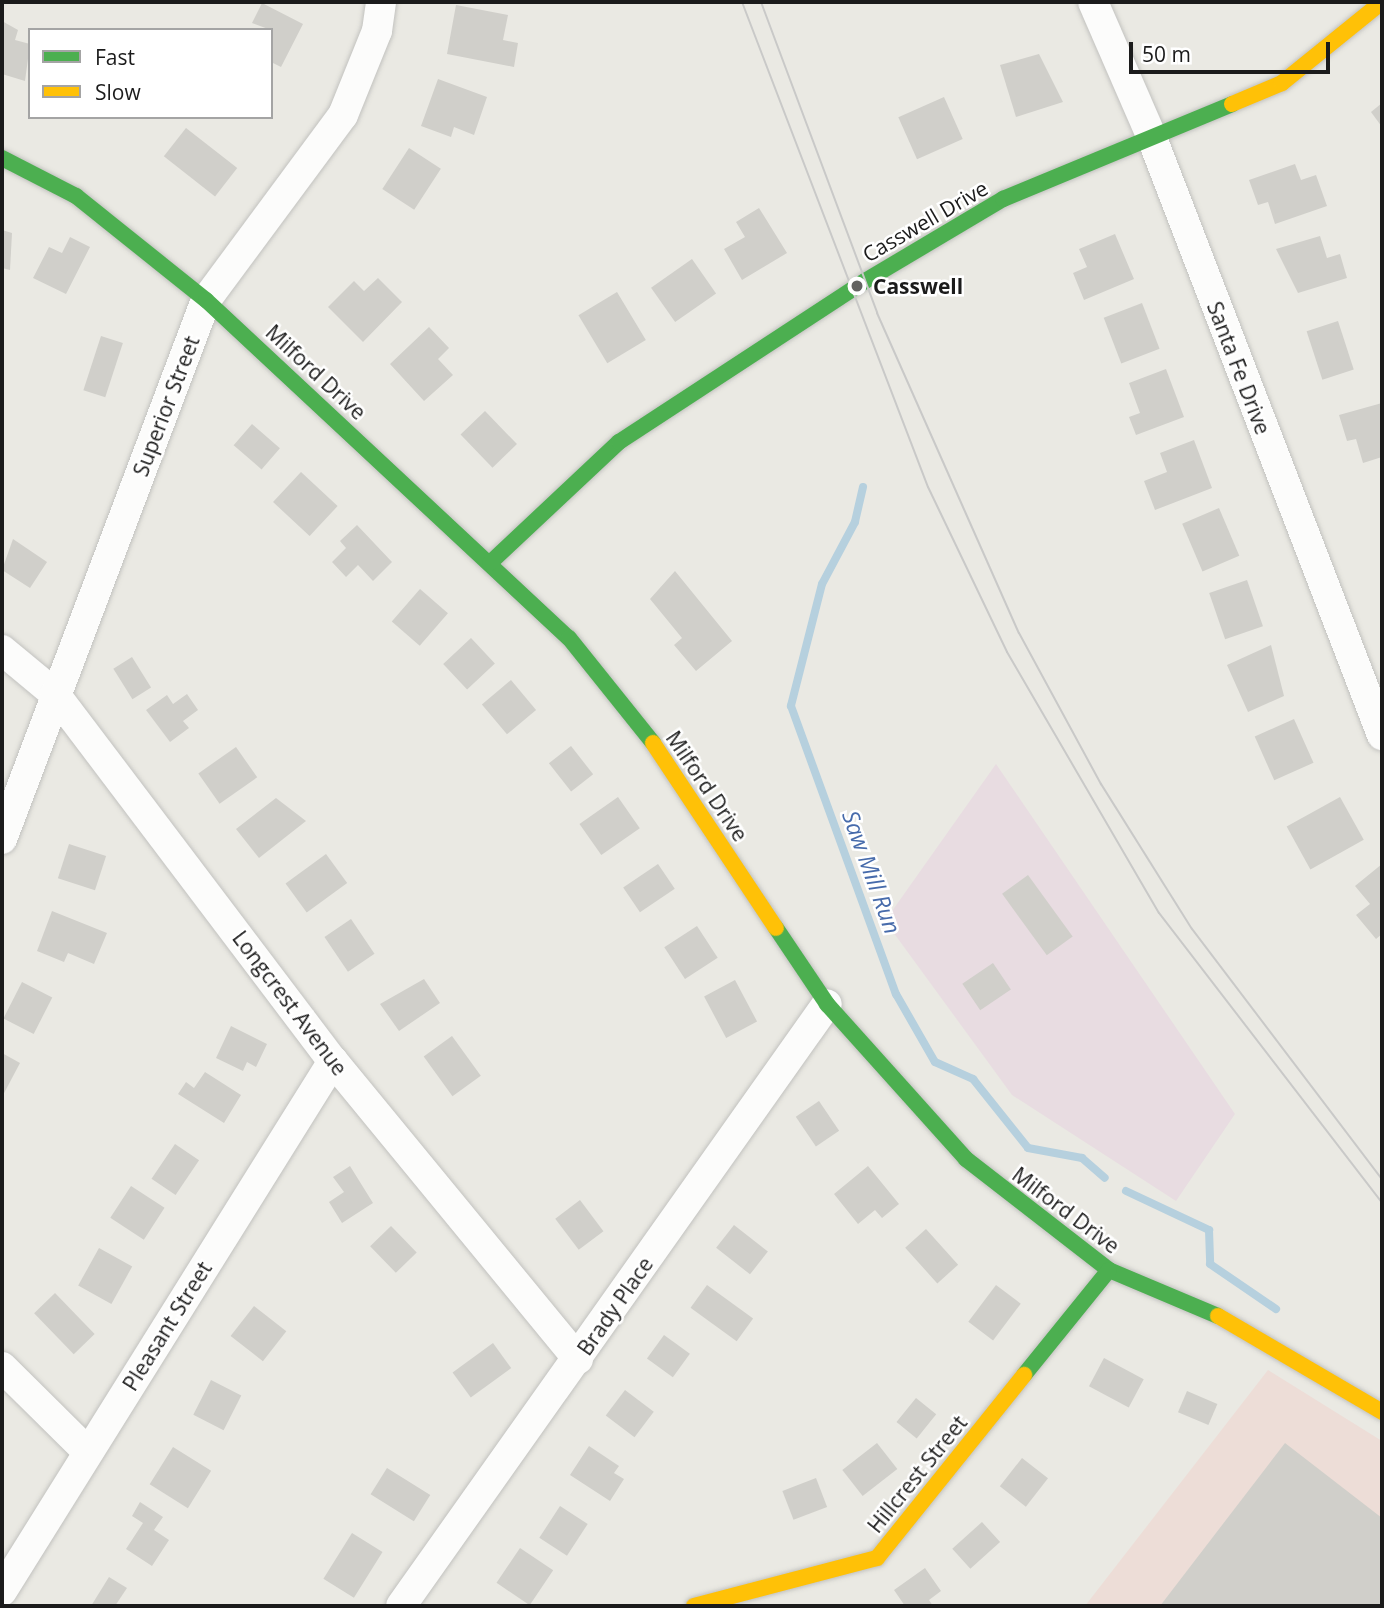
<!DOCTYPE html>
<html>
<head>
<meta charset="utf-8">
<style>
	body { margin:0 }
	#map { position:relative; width:1384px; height:1608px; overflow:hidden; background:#eae9e3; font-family:"Open Sans",sans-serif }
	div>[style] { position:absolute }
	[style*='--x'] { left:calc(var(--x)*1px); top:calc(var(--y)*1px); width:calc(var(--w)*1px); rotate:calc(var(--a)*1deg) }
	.commercial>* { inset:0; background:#edddd7 }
	.industrial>* { inset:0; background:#e8dce1 }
	.stream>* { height:8px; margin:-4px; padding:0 4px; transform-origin:4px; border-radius:4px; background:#b6d0de }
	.building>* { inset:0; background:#d0cfca; transform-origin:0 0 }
	.roads { filter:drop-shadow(0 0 2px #c2c2bf) drop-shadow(0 0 2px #c2c2bf) }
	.street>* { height:30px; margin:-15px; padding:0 15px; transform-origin:15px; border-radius:15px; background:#fcfcfb }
	.fast>* { height:16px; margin:-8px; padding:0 8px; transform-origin:8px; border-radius:8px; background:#4caf50 }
	.slow>* { height:16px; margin:-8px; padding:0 8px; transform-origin:8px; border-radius:8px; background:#ffc107 }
	.tram>* { height:2px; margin:-1px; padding:0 1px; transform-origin:1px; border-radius:1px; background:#c9c9c8 }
	.dots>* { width:19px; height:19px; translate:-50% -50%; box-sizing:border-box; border:4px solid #fff; border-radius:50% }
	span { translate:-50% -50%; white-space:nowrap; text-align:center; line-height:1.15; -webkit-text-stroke:5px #fff; paint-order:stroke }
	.street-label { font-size:21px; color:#1b1b1b }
	.poi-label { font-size:21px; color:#1b1b1b; font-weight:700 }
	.left { translate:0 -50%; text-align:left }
	.water-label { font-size:23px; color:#476bab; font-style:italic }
	.frame { position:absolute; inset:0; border:4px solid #1b1b1b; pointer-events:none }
	.legend { position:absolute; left:28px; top:28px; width:245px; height:91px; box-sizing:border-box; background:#fff; border:2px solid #a4a4a4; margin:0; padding:9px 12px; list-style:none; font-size:21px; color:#1b1b1b }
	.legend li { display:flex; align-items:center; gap:14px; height:35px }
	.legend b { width:35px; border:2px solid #a4a4a4 }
	.scale { position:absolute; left:1129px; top:42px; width:201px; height:32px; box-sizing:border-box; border:4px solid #1b1b1b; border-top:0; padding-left:9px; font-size:21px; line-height:24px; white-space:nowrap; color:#1b1b1b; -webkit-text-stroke:5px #fff; paint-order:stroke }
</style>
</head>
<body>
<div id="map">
	<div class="commercial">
		<div style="clip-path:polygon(1268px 1370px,1382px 1441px,1382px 1606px,1085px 1606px)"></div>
	</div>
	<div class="industrial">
		<div style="clip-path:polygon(996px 764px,1235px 1114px,1176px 1201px,1012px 1095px,885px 921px)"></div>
	</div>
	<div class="stream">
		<div style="--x:863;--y:487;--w:36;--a:103"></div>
		<div style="--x:855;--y:522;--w:70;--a:118"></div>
		<div style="--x:822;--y:584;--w:126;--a:104.3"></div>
		<div style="--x:791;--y:706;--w:307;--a:70"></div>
		<div style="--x:896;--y:994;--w:78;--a:60.2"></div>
		<div style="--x:935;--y:1062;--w:42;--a:24.1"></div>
		<div style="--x:973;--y:1079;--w:88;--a:51.4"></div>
		<div style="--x:1028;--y:1148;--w:55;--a:10.5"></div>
		<div style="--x:1082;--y:1158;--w:30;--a:41"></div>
		<div style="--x:1126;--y:1191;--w:92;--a:25.2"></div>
		<div style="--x:1209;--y:1230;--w:34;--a:88"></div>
		<div style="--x:1210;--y:1264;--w:80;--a:34.3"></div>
	</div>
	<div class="building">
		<div style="clip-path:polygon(262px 3px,303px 24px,281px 67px,271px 62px,271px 30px,252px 23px)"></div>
		<div style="clip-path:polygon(456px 5px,508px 15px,503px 40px,518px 43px,514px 67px,447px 54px)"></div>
		<div style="clip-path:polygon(2px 21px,18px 30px,15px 40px,30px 44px,25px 81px,2px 74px)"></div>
		<div style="clip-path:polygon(1039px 54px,1063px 102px,1016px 117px,1000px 65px)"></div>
		<div style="clip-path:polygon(438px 79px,487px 97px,474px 135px,454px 127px,451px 137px,421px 126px)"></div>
		<div style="left:944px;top:97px;width:46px;height:50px;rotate:66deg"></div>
		<div style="clip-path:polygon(1382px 103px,1382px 127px,1371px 112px)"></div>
		<div style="left:186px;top:128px;width:65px;height:36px;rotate:38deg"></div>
		<div style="left:409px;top:148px;width:38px;height:49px;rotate:33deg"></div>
		<div style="clip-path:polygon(1295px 164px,1301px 180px,1316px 175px,1327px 206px,1275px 224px,1268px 202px,1258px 205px,1249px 180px)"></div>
		<div style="clip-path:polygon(759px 208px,787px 253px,742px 280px,724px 249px,745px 237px,736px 222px)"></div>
		<div style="clip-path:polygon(2px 230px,12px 233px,10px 270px,2px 268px)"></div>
		<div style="clip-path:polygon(1115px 234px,1134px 279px,1084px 300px,1073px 273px,1087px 267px,1079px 249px)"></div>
		<div style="clip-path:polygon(1320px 236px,1327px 258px,1340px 254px,1347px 278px,1298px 293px,1276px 249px)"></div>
		<div style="clip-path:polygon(70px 237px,90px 247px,66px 294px,33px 278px,49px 247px,62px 253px)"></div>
		<div style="left:692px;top:259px;width:42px;height:50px;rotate:55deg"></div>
		<div style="clip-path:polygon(378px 278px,402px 302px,363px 342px,328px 307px,354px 281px,364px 291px)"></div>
		<div style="left:617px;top:292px;width:56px;height:45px;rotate:59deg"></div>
		<div style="left:1142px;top:303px;width:49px;height:41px;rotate:69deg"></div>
		<div style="left:1338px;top:321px;width:51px;height:33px;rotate:72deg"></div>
		<div style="clip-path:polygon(429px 327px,449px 348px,438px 359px,453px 375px,424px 401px,390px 364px)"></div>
		<div style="left:101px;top:336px;width:23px;height:57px;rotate:18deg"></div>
		<div style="clip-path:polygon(1166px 369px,1184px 417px,1136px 435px,1129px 417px,1140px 413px,1129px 383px)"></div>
		<div style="clip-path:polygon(1382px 403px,1382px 457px,1363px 463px,1356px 439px,1347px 441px,1339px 415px)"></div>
		<div style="left:485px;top:411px;width:46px;height:34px;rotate:46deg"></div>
		<div style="left:252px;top:424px;width:37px;height:28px;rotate:41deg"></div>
		<div style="clip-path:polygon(1194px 440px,1212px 488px,1155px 510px,1144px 481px,1167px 472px,1160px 453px)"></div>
		<div style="left:301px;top:472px;width:50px;height:41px;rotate:43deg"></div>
		<div style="left:1219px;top:508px;width:52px;height:40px;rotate:67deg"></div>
		<div style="clip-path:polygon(357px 525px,392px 562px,373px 581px,358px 565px,346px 577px,332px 562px,346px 548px,340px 541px)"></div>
		<div style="clip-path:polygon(13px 539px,47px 562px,30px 588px,2px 570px)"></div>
		<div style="clip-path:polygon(675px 571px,732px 641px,696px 671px,674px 645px,682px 638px,650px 599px)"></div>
		<div style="left:1247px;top:580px;width:49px;height:40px;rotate:71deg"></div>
		<div style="left:420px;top:589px;width:37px;height:43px;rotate:41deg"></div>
		<div style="left:471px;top:638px;width:35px;height:38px;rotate:47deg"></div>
		<div style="clip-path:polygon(1271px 645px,1284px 696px,1248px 712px,1227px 665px)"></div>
		<div style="left:132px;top:657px;width:36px;height:22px;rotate:58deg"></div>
		<div style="left:511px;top:680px;width:39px;height:38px;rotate:50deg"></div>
		<div style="clip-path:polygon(187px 694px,198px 710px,183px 721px,189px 728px,170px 742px,146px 710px,167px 695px,173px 704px)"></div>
		<div style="left:1294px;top:719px;width:48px;height:43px;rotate:66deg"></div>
		<div style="left:571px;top:746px;width:36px;height:28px;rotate:52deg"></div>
		<div style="left:236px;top:747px;width:37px;height:46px;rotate:55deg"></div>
		<div style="left:618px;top:797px;width:38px;height:47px;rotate:55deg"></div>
		<div style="left:1340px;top:797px;width:49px;height:61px;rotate:61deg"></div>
		<div style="clip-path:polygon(276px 798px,306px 821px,259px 858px,236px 829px)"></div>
		<div style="left:69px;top:844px;width:39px;height:36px;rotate:18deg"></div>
		<div style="left:326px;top:854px;width:36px;height:50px;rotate:54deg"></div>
		<div style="left:658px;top:864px;width:30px;height:42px;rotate:56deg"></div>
		<div style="clip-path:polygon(1382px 864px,1382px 934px,1376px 939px,1356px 915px,1370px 904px,1355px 886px)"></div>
		<div style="left:1028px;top:875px;width:76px;height:32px;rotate:54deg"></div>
		<div style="clip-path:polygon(52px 911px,107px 933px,94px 964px,68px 953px,64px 962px,37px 951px)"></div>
		<div style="left:351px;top:919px;width:42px;height:32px;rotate:56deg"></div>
		<div style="left:697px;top:926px;width:38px;height:39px;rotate:57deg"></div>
		<div style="left:993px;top:963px;width:32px;height:37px;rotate:56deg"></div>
		<div style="clip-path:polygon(424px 979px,440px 1003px,399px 1031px,380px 1004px)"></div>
		<div style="left:735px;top:980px;width:47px;height:35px;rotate:62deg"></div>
		<div style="left:22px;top:982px;width:34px;height:41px;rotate:27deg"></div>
		<div style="clip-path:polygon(231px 1026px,267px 1044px,256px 1067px,247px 1062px,243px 1071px,216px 1058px)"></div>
		<div style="left:452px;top:1036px;width:49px;height:35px;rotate:54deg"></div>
		<div style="clip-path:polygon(2px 1053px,20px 1063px,2px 1097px)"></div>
		<div style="clip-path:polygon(205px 1072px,241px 1095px,224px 1123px,178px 1094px,186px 1082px,194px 1088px)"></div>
		<div style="left:819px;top:1101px;width:36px;height:28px;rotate:56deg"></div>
		<div style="left:175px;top:1144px;width:29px;height:42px;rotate:34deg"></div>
		<div style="clip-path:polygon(350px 1166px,373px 1203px,342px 1223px,329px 1202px,344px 1192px,333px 1177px)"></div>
		<div style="clip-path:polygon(868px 1166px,899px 1204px,882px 1218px,875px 1210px,858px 1224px,834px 1194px)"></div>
		<div style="left:131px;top:1186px;width:40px;height:38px;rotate:33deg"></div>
		<div style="left:580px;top:1200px;width:39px;height:31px;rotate:53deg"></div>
		<div style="left:734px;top:1225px;width:43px;height:29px;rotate:38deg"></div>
		<div style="left:391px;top:1226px;width:37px;height:29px;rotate:46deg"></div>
		<div style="left:926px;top:1229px;width:48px;height:28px;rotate:48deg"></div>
		<div style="left:99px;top:1248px;width:38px;height:43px;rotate:29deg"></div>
		<div style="left:707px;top:1285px;width:57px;height:28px;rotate:36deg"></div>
		<div style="left:996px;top:1285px;width:31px;height:46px;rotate:37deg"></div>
		<div style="left:55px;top:1293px;width:57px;height:29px;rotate:46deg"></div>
		<div style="left:254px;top:1306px;width:41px;height:38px;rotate:38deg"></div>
		<div style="left:664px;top:1335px;width:32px;height:29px;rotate:36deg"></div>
		<div style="left:493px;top:1343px;width:31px;height:50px;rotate:54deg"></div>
		<div style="left:1104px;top:1358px;width:45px;height:32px;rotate:28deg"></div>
		<div style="left:211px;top:1380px;width:34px;height:39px;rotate:27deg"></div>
		<div style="left:625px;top:1390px;width:36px;height:32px;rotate:37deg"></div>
		<div style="left:1187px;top:1391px;width:33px;height:23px;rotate:23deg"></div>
		<div style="left:916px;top:1398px;width:26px;height:31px;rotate:39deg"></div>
		<div style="left:877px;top:1443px;width:33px;height:44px;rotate:52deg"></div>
		<div style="clip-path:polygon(1285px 1443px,1382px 1518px,1382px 1606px,1160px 1606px)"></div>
		<div style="clip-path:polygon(589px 1446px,619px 1466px,614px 1473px,624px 1479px,610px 1501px,570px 1475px)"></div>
		<div style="left:173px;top:1447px;width:45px;height:44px;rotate:32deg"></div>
		<div style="left:1022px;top:1458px;width:33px;height:36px;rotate:38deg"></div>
		<div style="left:387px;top:1468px;width:51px;height:31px;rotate:32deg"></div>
		<div style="left:816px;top:1478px;width:31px;height:36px;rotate:69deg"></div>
		<div style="clip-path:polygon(140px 1502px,163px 1517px,154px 1530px,169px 1540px,152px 1566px,126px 1549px,143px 1523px,132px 1516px)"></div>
		<div style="left:560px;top:1506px;width:33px;height:38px;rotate:33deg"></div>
		<div style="left:982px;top:1522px;width:27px;height:40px;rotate:48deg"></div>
		<div style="left:352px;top:1533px;width:36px;height:54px;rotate:32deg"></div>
		<div style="left:520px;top:1548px;width:40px;height:42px;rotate:34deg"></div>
		<div style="clip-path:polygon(925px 1568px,941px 1591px,929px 1600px,933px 1606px,905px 1606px,894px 1590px)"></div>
		<div style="clip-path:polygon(109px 1577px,127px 1588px,115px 1606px,91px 1606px)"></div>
	</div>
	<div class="roads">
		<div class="street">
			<div style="--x:1093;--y:2;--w:148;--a:66.5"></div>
			<div style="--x:1152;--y:138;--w:640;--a:68.93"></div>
			<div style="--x:2;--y:650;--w:69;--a:39.7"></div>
			<div style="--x:55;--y:694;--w:460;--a:52.9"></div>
			<div style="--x:333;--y:1061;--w:386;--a:50.6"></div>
			<div style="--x:2;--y:839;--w:576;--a:-69.27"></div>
			<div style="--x:206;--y:300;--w:230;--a:-53.5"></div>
			<div style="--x:343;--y:115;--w:91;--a:-68"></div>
			<div style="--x:377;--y:31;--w:29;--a:-82"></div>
			<div style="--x:2;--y:1367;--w:121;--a:44.7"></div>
			<div style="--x:2;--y:1591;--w:625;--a:-58.01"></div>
			<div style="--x:401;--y:1606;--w:737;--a:-54.72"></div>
		</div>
		<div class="fast">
			<div style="--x:2;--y:158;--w:83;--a:27.2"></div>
			<div style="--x:76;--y:196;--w:166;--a:38.7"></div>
			<div style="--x:206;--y:300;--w:496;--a:43"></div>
			<div style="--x:569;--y:638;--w:134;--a:51.3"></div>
			<div style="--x:490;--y:563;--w:177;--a:-43.2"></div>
			<div style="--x:619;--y:442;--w:294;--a:-33.2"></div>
			<div style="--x:865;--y:281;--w:161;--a:-30.7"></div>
			<div style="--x:1003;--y:199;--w:248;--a:-22.5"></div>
			<div style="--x:776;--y:928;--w:92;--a:56.1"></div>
			<div style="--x:827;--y:1004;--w:208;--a:48.1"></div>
			<div style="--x:966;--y:1159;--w:181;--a:37.8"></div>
			<div style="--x:1109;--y:1270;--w:118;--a:22.9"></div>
			<div style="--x:1024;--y:1375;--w:135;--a:-51"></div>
		</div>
		<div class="slow">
			<div style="--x:1232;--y:104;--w:54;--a:-22.8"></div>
			<div style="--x:1282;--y:83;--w:129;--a:-39"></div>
			<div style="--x:653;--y:743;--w:222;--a:56.4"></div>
			<div style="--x:1218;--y:1316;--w:190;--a:30.3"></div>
			<div style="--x:694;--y:1606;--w:189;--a:-14.7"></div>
			<div style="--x:877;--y:1558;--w:235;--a:-51.2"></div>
		</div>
	</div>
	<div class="tram">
		<div style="--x:742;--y:2;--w:519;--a:69.02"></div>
		<div style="--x:928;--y:487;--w:183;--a:64.4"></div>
		<div style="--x:1007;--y:652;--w:302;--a:59.8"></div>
		<div style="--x:1159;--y:913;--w:366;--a:52.4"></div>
		<div style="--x:761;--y:2;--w:332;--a:69.5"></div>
		<div style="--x:877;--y:313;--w:350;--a:66.1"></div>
		<div style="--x:1019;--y:633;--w:172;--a:61.5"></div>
		<div style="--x:1101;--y:784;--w:171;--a:57.9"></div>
		<div style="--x:1192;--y:929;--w:314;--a:52.8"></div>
	</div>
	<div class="dots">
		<div style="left:857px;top:286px;background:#636361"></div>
	</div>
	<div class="street-label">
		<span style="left:925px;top:221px;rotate:-30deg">Casswell Drive</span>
		<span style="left:1239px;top:368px;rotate:69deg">Santa Fe Drive</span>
		<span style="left:316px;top:372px;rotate:43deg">Milford Drive</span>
		<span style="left:166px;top:406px;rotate:-69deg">Superior Street</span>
		<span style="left:707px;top:786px;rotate:56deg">Milford Drive</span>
		<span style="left:290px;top:1003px;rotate:53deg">Longcrest Avenue</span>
		<span style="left:1066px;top:1210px;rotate:37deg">Milford Drive</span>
		<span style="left:615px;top:1306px;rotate:-55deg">Brady Place</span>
		<span style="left:167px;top:1326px;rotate:-58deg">Pleasant Street</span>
		<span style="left:917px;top:1474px;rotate:-51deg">Hillcrest Street</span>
	</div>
	<div class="poi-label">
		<span class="left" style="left:873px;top:286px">Casswell</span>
	</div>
	<div class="water-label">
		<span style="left:872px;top:872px;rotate:70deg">Saw Mill Run</span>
	</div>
	<div class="frame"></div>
	<ul class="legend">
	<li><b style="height:9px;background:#4caf50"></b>Fast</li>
	<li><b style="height:9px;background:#ffc107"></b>Slow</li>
	</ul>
	<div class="scale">50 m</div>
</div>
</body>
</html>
